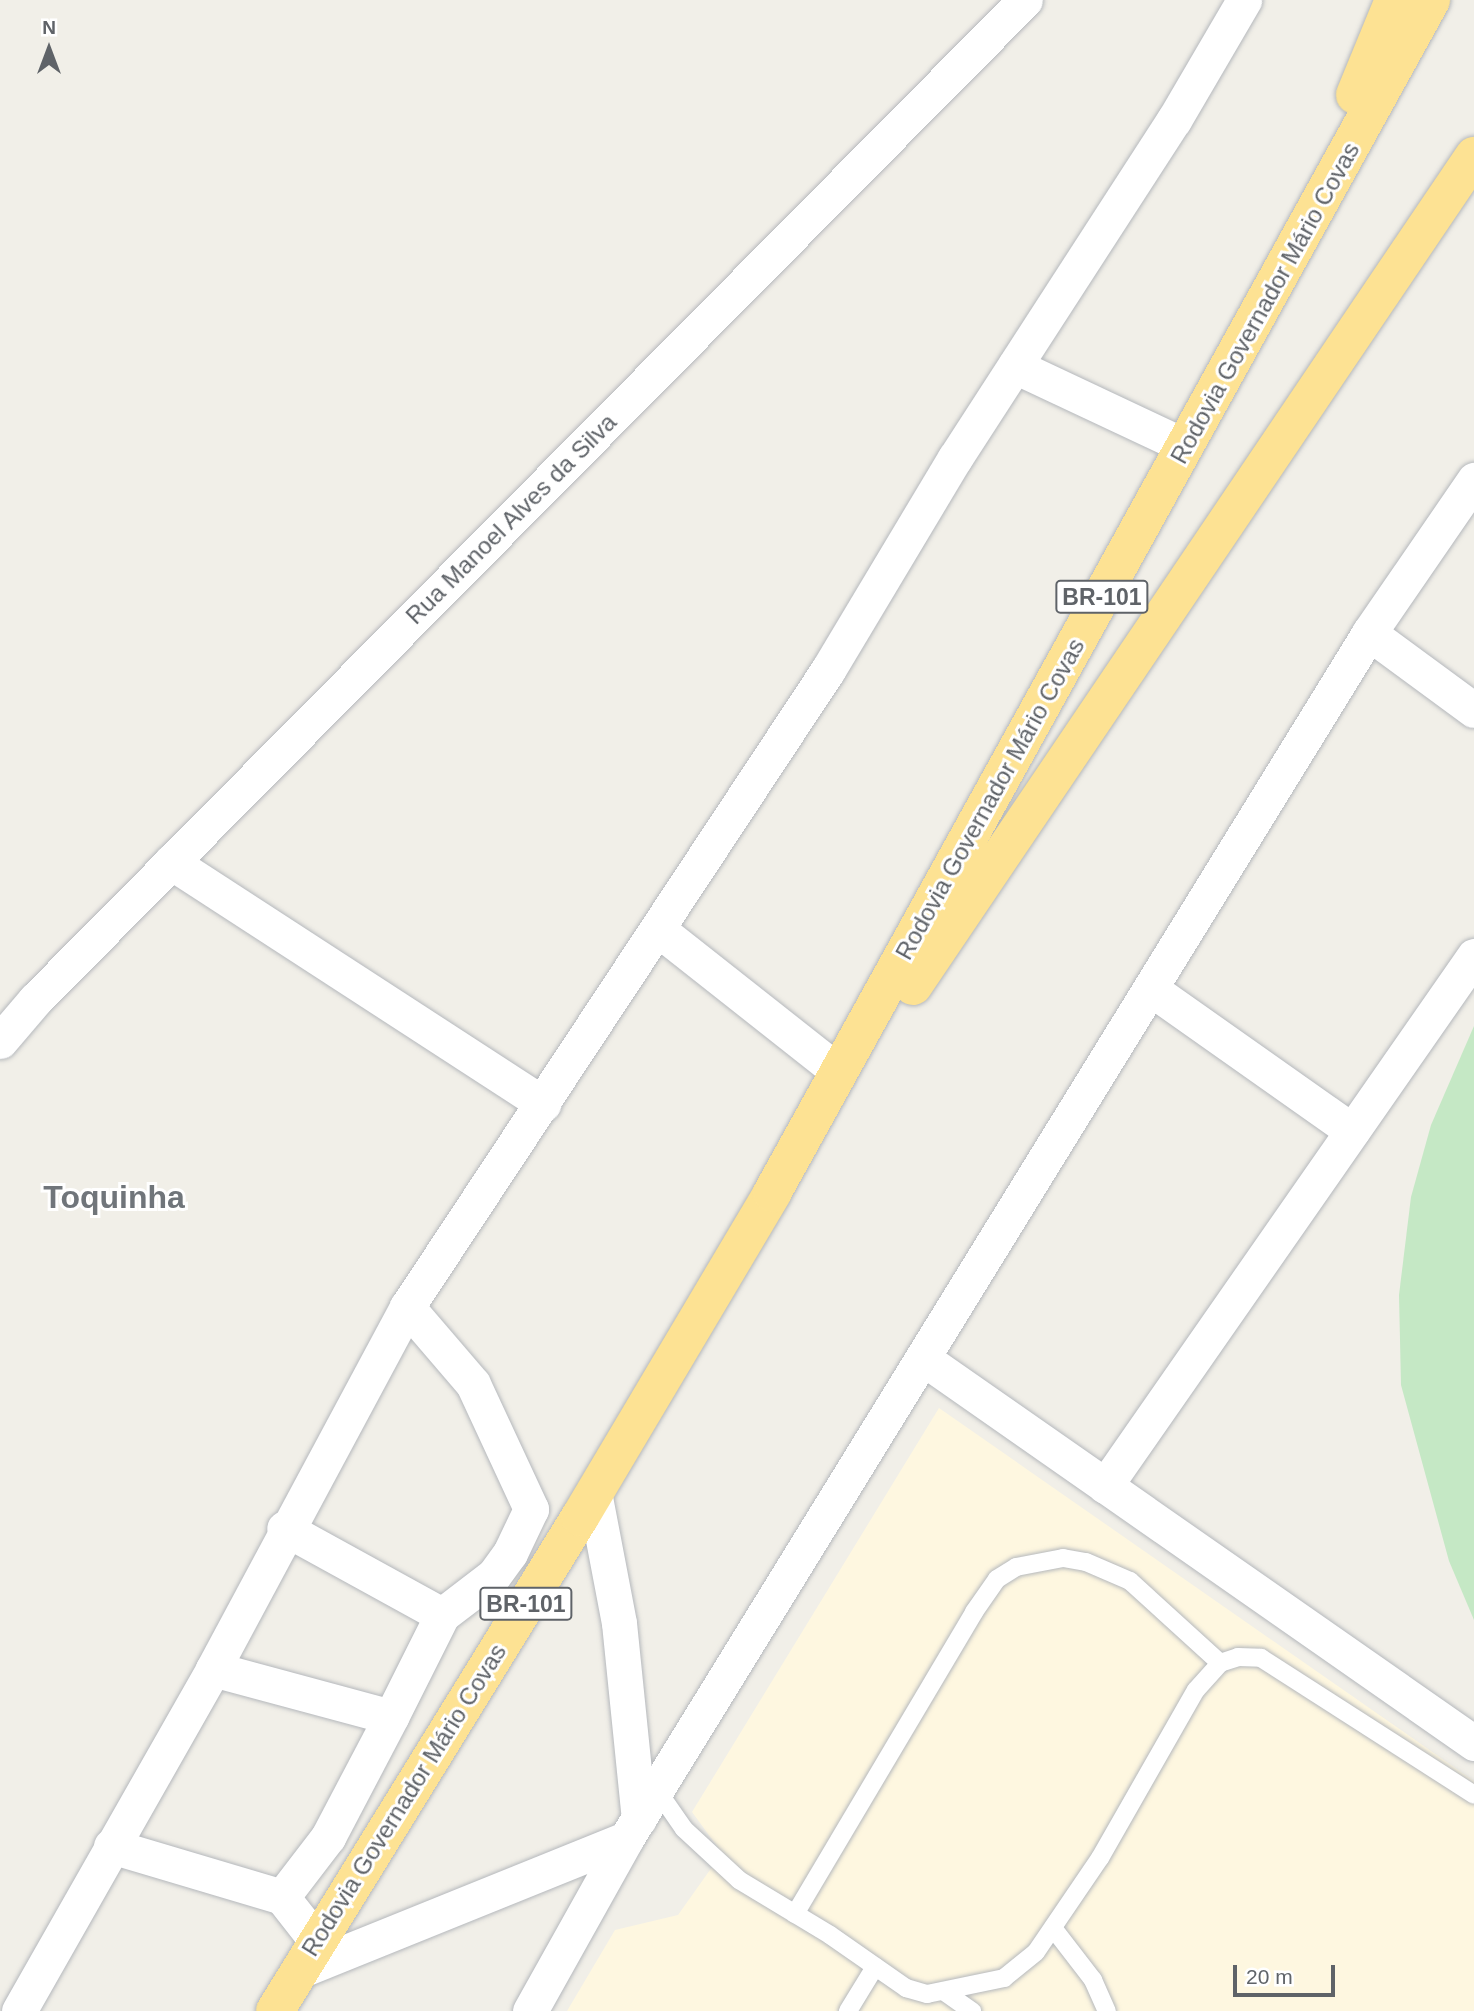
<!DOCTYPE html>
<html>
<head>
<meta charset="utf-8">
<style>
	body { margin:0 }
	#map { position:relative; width:1474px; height:2011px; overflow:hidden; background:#f1efe8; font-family:Arial,sans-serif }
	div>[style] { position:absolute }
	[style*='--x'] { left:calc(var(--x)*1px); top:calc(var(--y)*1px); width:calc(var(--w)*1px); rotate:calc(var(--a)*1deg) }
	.commercial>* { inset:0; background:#fef7e0 }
	.green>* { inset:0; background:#c5e8c5 }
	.roads { filter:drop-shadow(0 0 2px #b5b8bc) drop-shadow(0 0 2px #b5b8bc) }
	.lane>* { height:18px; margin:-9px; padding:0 9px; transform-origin:9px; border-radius:9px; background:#fff }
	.street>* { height:35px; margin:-17.5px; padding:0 17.5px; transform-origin:17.5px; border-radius:17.5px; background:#fff }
	.highway>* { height:38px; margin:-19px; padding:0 19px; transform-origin:19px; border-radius:19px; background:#fde293 }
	span { translate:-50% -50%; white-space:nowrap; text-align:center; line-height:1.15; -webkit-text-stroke:6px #fff; paint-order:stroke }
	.shield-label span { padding:2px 5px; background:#fff; border:2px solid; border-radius:5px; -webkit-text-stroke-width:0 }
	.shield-label { font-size:23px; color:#5f6368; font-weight:700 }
	.street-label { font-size:24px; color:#5f6368 }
	.district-label { font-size:32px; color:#70757a; font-weight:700 }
	.north { position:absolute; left:14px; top:14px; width:70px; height:70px; -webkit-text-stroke:5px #fff; paint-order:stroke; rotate:0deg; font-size:19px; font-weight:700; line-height:28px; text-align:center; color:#5f6368 }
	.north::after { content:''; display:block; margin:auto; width:24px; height:32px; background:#5f6368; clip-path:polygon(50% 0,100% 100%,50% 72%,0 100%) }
	.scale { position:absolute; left:1233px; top:1965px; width:102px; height:32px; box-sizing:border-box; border:4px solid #5f6368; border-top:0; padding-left:9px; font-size:21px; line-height:24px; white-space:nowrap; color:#5f6368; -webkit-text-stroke:5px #fff; paint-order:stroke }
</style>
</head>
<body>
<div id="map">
	<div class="commercial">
		<div style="clip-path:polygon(939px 1408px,1474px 1781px,1474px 2011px,567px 2011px,615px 1930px,678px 1915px,722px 1853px,692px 1812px)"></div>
	</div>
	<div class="green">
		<div style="clip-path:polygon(1474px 1026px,1474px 1620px,1449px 1561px,1401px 1385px,1399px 1295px,1411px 1197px,1431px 1125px)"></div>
	</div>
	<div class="roads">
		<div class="lane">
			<div style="--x:657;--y:1790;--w:47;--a:55.3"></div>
			<div style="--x:684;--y:1829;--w:75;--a:42.8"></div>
			<div style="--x:739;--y:1880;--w:106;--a:31.1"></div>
			<div style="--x:830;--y:1935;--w:93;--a:34.9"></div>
			<div style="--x:906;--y:1988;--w:22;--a:16"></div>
			<div style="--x:927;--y:1994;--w:79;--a:-11.7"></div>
			<div style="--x:1004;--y:1978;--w:41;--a:-39.1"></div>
			<div style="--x:1036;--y:1952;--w:114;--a:-55.8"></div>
			<div style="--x:1100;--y:1858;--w:193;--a:-60.3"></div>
			<div style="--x:1196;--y:1690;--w:36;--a:-48"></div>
			<div style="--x:1220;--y:1663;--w:19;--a:-18"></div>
			<div style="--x:1238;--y:1657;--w:23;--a:2"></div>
			<div style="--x:1261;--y:1658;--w:253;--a:32.7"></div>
			<div style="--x:795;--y:1914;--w:351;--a:-59.3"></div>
			<div style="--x:974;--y:1612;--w:40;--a:-55.1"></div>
			<div style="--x:997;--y:1579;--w:22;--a:-32"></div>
			<div style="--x:1016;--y:1567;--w:48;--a:-10.8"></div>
			<div style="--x:1063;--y:1558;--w:23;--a:10"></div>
			<div style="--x:1086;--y:1562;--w:48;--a:23.4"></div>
			<div style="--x:1130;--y:1581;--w:122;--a:42.3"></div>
			<div style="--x:1053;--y:1928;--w:66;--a:52.4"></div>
			<div style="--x:1093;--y:1980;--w:34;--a:66"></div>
			<div style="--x:946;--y:1993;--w:32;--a:35"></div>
			<div style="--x:848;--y:2011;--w:52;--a:-58.5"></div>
		</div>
		<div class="street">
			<div style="--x:1015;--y:366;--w:188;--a:25.2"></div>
			<div style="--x:1369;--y:633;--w:130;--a:36.3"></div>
			<div style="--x:171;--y:862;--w:444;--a:33"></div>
			<div style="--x:659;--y:930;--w:229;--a:38.3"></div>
			<div style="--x:1151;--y:989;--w:246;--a:35.2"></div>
			<div style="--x:0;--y:1041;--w:54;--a:-49.5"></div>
			<div style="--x:35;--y:1000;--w:1407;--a:-45.29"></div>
			<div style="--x:407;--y:1307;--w:101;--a:49.4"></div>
			<div style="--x:473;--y:1384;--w:138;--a:65.1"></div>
			<div style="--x:531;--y:1509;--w:49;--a:115.5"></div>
			<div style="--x:510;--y:1553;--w:29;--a:126"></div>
			<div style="--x:493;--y:1576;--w:64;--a:142.6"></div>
			<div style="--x:924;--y:1359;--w:671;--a:34.92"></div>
			<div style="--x:1105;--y:1486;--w:646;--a:-55.15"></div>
			<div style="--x:594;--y:1492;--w:133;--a:79.2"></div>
			<div style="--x:619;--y:1623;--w:197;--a:84.2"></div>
			<div style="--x:213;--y:1669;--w:184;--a:15.1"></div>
			<div style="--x:391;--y:1717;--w:114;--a:-63.4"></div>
			<div style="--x:442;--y:1615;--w:180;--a:-151.2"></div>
			<div style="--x:111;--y:1846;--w:178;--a:16.6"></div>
			<div style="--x:282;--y:1897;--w:76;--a:-52.5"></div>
			<div style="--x:328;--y:1837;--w:136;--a:-62.3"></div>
			<div style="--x:282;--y:1897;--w:53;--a:51.8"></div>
			<div style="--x:299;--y:1971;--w:353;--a:-22"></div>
			<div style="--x:19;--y:2011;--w:393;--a:-60.4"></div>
			<div style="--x:213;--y:1669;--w:411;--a:-61.8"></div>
			<div style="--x:407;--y:1307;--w:764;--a:-56.54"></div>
			<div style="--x:828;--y:670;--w:247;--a:-59.1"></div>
			<div style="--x:955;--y:458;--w:403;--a:-57.1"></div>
			<div style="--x:1174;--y:120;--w:139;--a:-59.7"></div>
			<div style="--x:530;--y:2011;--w:197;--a:-60.8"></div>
			<div style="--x:626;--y:1839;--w:1417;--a:-58.36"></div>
			<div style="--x:1369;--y:633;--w:186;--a:-55.5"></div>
		</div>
		<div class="highway">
			<div style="--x:1355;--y:95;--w:103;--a:-67.7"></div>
			<div style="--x:913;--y:986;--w:1002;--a:-55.95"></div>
			<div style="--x:275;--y:2011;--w:581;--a:-58.31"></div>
			<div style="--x:580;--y:1517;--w:377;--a:-59.3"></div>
			<div style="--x:772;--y:1193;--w:1363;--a:-61.08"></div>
		</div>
	</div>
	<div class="shield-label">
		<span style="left:1102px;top:597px">BR-101</span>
		<span style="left:526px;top:1604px">BR-101</span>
	</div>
	<div class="street-label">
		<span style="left:1265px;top:303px;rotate:-61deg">Rodovia Governador Mário Covas</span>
		<span style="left:511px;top:519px;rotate:-45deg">Rua Manoel Alves da Silva</span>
		<span style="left:990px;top:799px;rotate:-61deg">Rodovia Governador Mário Covas</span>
		<span style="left:404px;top:1800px;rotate:-58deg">Rodovia Governador Mário Covas</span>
	</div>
	<div class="district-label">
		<span style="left:114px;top:1197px">Toquinha</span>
	</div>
	<div class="north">N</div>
	<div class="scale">20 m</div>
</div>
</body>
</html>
